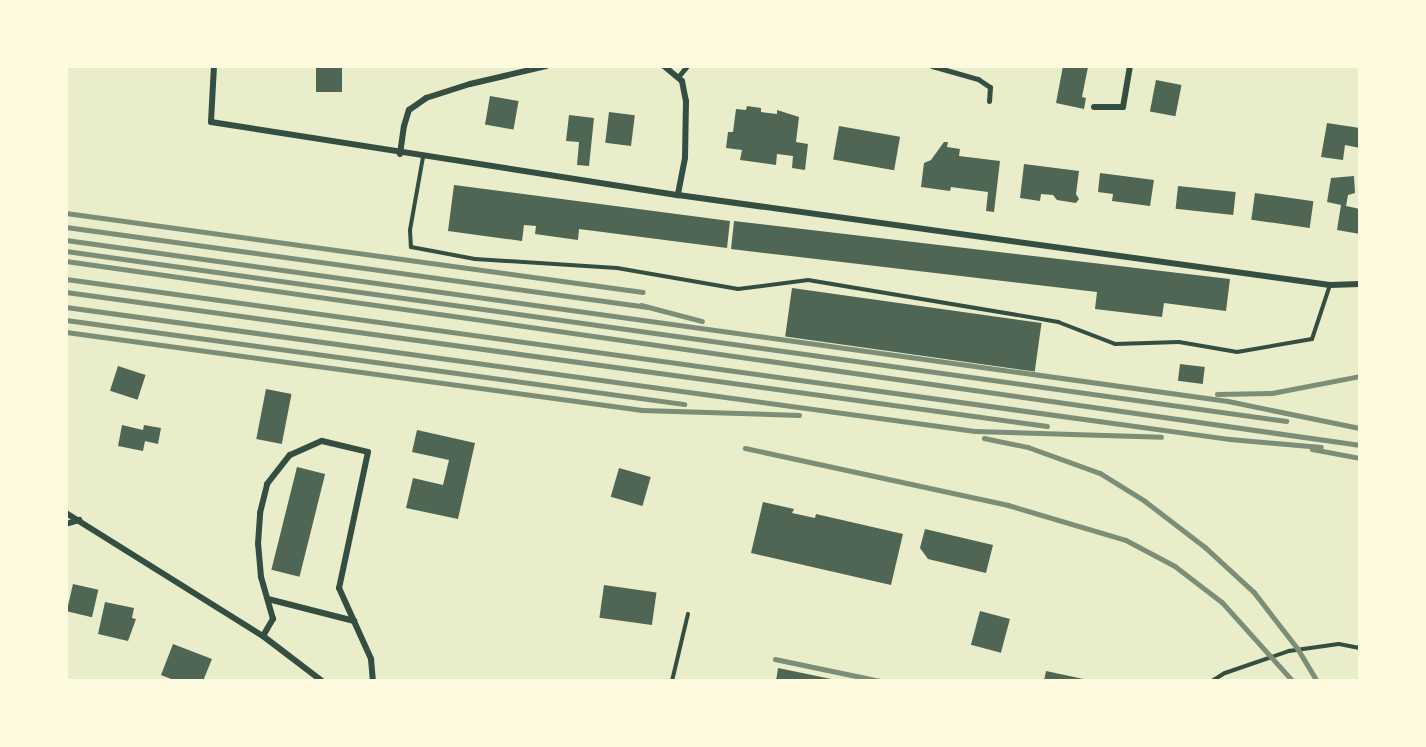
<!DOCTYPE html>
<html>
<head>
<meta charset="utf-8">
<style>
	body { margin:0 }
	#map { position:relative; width:1426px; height:747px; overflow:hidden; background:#e9edc9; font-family:Overpass,sans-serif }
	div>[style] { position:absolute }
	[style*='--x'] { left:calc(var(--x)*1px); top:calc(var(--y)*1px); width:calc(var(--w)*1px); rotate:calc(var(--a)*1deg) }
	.building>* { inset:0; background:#4f6655; transform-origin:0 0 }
	.service>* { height:4px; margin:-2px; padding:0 2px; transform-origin:2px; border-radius:2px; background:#344e41 }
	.pedestrian>* { height:5px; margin:-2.5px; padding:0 2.5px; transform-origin:2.5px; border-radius:2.5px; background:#344e41 }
	.minor>* { height:6px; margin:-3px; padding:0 3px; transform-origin:3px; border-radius:3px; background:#344e41 }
	.rail>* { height:4.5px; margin:-2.25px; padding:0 2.25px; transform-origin:2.25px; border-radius:2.25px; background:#7c8e77 }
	span { translate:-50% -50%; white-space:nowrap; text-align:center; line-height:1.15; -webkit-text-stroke:6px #fefae0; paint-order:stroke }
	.frame { position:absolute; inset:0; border:68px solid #fefae0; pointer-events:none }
</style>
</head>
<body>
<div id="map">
	<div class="building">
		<div style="left:316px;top:66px;width:26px;height:26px"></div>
		<div style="clip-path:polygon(1063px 66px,1088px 67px,1082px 97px,1086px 98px,1084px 109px,1056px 103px)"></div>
		<div style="left:1156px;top:80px;width:26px;height:32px;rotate:11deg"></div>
		<div style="left:490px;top:96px;width:29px;height:29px;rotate:10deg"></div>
		<div style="clip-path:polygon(747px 106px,761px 108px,761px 112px,777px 114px,777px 110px,799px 117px,796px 142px,808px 144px,805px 170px,792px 168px,793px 156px,777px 154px,776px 165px,740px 160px,742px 150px,726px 148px,728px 132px,733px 132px,736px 109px,746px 110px)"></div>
		<div style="left:609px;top:112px;width:26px;height:31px;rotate:7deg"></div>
		<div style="clip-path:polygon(569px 115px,594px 118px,589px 166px,577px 165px,579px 142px,566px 141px)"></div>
		<div style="clip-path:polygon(1327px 123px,1360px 128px,1360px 148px,1345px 145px,1343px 160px,1321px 157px)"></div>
		<div style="left:839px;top:126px;width:62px;height:34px;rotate:10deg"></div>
		<div style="clip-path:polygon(944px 142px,948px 142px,947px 147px,960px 149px,959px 156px,1000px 161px,994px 212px,986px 211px,988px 192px,951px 187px,950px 191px,921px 187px,924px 163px,931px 160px)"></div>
		<div style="clip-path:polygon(1024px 164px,1079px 171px,1076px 194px,1079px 199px,1076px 203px,1057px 200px,1053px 195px,1041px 194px,1040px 201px,1020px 198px)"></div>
		<div style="clip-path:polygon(1100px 173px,1154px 180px,1150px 206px,1112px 201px,1113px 194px,1098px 192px)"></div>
		<div style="clip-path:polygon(1354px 176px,1355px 193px,1348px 195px,1346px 206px,1360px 209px,1360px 234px,1337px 230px,1341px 205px,1327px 202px,1331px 178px)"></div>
		<div style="clip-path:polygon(454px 185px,730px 221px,727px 248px,579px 229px,578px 240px,535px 234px,536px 226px,524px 225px,522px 241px,448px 231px)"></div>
		<div style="left:1178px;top:186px;width:58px;height:23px;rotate:6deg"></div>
		<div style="left:1255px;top:193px;width:59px;height:27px;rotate:8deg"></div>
		<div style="clip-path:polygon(734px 221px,1230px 279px,1226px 311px,1164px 303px,1162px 317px,1095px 309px,1097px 292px,731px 249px)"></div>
		<div style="left:792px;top:288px;width:252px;height:49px;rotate:8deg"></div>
		<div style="left:1180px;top:364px;width:25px;height:17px;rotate:7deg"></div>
		<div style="left:118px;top:366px;width:29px;height:26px;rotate:18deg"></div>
		<div style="left:266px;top:389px;width:26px;height:51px;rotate:11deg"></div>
		<div style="clip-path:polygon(122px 425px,143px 430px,144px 425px,161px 428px,158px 444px,145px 441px,143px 451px,118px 446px)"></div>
		<div style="clip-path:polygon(417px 430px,475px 443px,458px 519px,406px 508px,413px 478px,443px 485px,449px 460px,412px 452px)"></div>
		<div style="left:297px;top:467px;width:29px;height:106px;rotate:14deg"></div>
		<div style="left:619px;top:468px;width:33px;height:30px;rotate:16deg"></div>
		<div style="clip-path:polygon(763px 502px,794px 509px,792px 513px,815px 518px,816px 514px,903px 534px,891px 585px,751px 553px)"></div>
		<div style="clip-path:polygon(925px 529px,993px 545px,986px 573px,928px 559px,920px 548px)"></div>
		<div style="left:73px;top:584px;width:26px;height:28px;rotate:13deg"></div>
		<div style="left:604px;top:585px;width:53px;height:33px;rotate:8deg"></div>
		<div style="clip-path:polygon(105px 602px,134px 608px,132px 618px,136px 619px,128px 641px,98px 634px)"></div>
		<div style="left:980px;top:611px;width:31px;height:35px;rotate:15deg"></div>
		<div style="clip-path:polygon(173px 644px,212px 659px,203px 681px,176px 681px,161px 675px)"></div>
		<div style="clip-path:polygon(778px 668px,836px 680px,836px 681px,776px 681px)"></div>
		<div style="clip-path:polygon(1046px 671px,1088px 680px,1088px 681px,1044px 681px)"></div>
	</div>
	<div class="service">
		<div style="--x:423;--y:157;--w:74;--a:100.1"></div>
		<div style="--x:410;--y:230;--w:17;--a:87"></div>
		<div style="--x:411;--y:247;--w:65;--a:10.6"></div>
		<div style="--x:475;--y:259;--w:142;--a:3.6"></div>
		<div style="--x:617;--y:268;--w:123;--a:9.8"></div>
		<div style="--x:738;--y:289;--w:71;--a:-7.3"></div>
		<div style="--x:808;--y:280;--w:254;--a:9.5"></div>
		<div style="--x:1058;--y:322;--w:61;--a:21.1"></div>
		<div style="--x:1115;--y:344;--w:64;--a:-1.8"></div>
		<div style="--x:1179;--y:342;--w:59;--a:9.8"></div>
		<div style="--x:1237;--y:352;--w:76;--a:-9.8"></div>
		<div style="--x:1312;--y:339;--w:57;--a:-71.6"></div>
		<div style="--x:672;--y:681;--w:69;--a:-76.6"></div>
		<div style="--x:1212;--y:681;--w:15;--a:-32"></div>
		<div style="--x:1225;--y:673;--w:68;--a:-19"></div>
		<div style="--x:1289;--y:651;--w:50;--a:-8"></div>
		<div style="--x:1339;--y:644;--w:21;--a:11"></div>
	</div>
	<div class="pedestrian">
		<div style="--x:932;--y:66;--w:48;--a:15.8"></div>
		<div style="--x:978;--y:79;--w:14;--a:34"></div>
		<div style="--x:990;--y:87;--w:14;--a:94"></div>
		<div style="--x:678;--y:77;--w:14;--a:-51"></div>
	</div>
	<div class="minor">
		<div style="--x:214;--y:66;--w:56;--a:93.1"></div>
		<div style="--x:211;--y:122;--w:473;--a:8.9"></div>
		<div style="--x:678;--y:195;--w:658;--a:7.86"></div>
		<div style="--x:1330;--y:285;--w:30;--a:-2"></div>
		<div style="--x:664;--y:66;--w:23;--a:40"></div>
		<div style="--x:682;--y:81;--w:20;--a:79"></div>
		<div style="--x:686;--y:101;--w:57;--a:91"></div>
		<div style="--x:685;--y:158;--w:38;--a:101"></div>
		<div style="--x:1094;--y:107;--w:29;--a:0"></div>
		<div style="--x:1123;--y:107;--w:42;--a:-80.3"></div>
		<div style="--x:400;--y:154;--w:28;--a:-82"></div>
		<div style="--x:404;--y:126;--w:17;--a:-73"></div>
		<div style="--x:409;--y:110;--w:21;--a:-35"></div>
		<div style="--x:426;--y:98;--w:46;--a:-17.7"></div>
		<div style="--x:470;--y:84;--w:78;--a:-13.3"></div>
		<div style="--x:66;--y:513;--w:232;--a:32"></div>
		<div style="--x:263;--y:636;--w:74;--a:37.3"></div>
		<div style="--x:66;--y:524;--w:14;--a:-17"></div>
		<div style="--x:268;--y:599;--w:89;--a:14.3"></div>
		<div style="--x:263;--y:636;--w:20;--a:-60"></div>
		<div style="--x:273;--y:619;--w:44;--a:-105.9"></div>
		<div style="--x:261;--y:577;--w:33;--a:-95"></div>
		<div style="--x:258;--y:544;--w:31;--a:-86"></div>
		<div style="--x:260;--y:513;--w:30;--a:-76"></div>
		<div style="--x:267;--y:484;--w:37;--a:-52"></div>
		<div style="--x:290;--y:455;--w:35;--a:-24"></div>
		<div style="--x:322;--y:441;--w:47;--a:13.4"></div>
		<div style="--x:368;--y:452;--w:139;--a:102"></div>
		<div style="--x:339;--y:588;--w:78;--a:65.7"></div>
		<div style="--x:371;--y:659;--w:22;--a:85"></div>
	</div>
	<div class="rail">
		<div style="--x:66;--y:213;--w:582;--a:7.8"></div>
		<div style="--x:66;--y:227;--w:587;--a:7.83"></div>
		<div style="--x:66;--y:240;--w:1173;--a:7.89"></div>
		<div style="--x:1228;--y:401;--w:135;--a:11.6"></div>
		<div style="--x:66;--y:251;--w:1232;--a:7.93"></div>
		<div style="--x:66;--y:261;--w:1307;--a:8.09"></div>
		<div style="--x:66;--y:279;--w:1175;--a:7.83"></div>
		<div style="--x:1230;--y:439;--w:91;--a:5"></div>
		<div style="--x:66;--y:292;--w:990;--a:7.78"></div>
		<div style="--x:641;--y:305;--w:63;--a:14.7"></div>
		<div style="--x:66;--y:307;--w:917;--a:7.77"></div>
		<div style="--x:975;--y:431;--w:186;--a:1.8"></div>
		<div style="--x:66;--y:320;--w:624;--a:7.74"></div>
		<div style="--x:66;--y:332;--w:581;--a:7.71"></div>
		<div style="--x:642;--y:410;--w:157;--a:1.8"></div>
		<div style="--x:1217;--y:394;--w:55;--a:-1"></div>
		<div style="--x:1272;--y:393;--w:90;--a:-10.9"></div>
		<div style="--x:984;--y:438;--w:45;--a:11.6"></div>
		<div style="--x:1028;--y:447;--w:77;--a:19.9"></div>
		<div style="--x:1100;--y:473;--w:53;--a:31.9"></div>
		<div style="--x:1145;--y:501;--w:76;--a:37.5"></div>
		<div style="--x:1205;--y:547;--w:67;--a:42.6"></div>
		<div style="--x:1254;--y:592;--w:72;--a:52.3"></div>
		<div style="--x:1298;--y:649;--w:37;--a:59"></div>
		<div style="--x:745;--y:448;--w:269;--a:12.2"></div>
		<div style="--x:1008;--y:505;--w:123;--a:16.5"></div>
		<div style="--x:1126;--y:540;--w:55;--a:28"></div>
		<div style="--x:1175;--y:566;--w:59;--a:37.5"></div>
		<div style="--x:1222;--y:602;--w:106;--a:48.1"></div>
		<div style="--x:1312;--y:449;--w:49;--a:10.6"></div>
		<div style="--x:775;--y:659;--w:107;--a:11.8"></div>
	</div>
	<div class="frame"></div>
</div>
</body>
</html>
